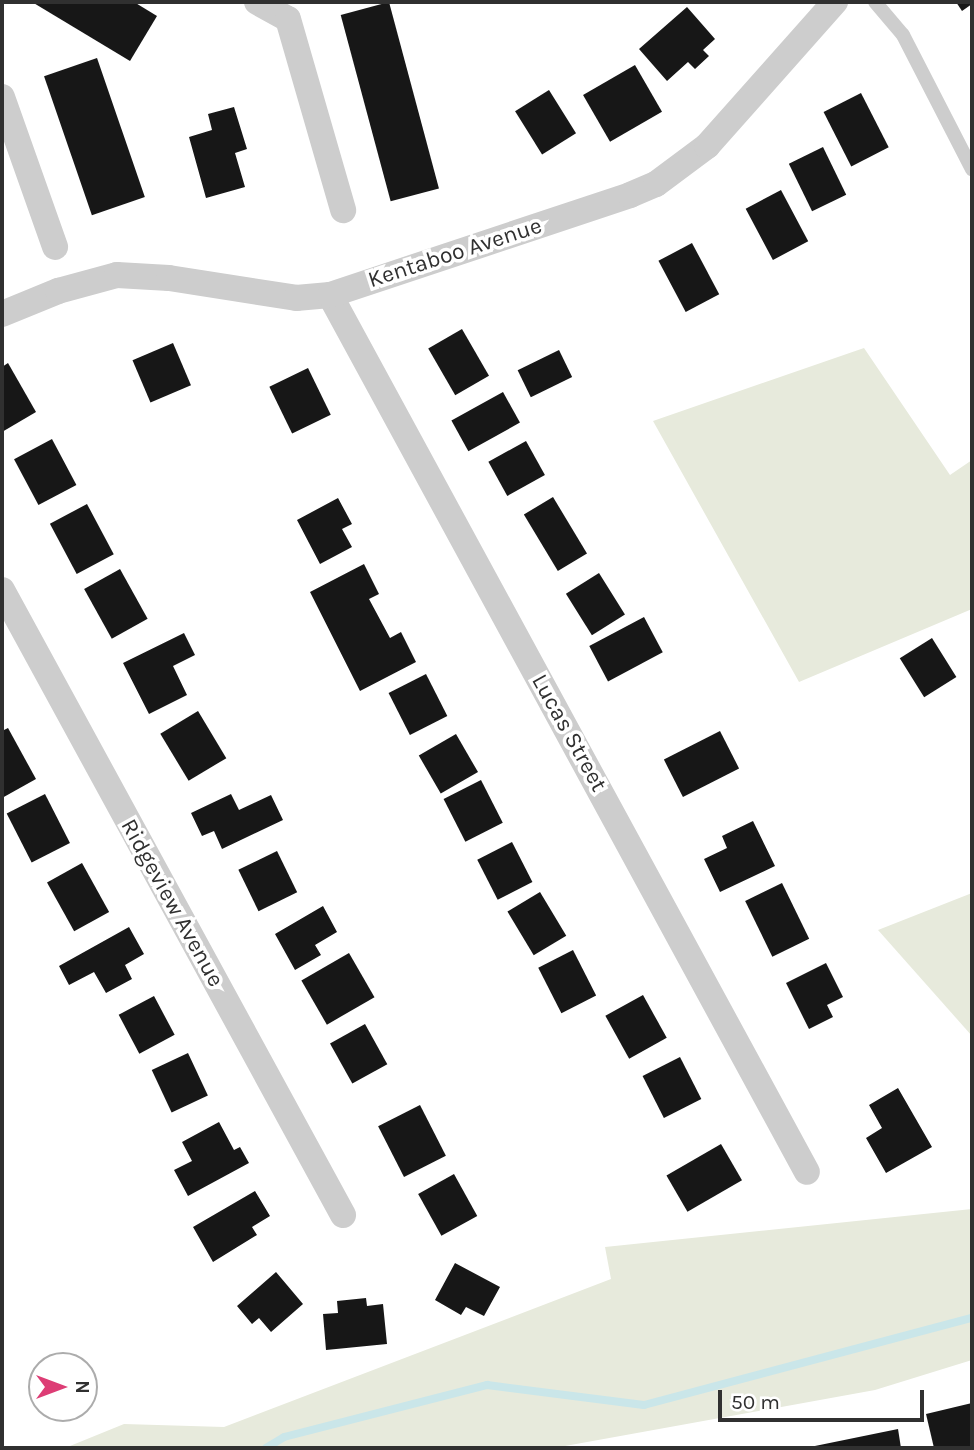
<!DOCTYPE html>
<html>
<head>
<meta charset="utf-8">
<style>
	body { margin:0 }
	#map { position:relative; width:974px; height:1450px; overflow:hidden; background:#fff; font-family:Karla,sans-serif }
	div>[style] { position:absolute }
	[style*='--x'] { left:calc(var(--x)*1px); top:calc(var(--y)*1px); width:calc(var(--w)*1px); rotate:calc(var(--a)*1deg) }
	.green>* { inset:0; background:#e7eadc }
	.stream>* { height:8px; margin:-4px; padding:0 4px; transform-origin:4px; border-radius:4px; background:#cae6e9 }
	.building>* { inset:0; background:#171717; transform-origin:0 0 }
	.service>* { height:14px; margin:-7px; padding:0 7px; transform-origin:7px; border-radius:7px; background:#cdcdcd }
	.minor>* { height:26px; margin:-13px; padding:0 13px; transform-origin:13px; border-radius:13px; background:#cdcdcd }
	span { translate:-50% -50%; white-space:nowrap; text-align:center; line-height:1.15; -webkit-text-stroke:7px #fff; paint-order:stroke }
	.street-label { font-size:23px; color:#303030 }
	.frame { position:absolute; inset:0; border:4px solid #303030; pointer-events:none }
	.north { position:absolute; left:28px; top:1352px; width:70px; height:70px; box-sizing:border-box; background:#fff; border:2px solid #acacac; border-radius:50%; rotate:90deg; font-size:19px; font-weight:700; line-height:28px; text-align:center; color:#303030 }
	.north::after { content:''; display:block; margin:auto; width:24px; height:32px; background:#dd3d75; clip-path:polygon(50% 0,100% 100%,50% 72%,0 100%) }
	.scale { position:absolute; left:718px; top:1390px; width:206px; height:32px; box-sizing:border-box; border:4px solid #303030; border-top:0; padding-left:9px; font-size:21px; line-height:24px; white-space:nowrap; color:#303030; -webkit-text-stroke:5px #fff; paint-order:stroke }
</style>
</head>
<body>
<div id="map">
	<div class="green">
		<div style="clip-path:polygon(864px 348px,950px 475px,972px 460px,972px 609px,799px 682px,653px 421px)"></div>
		<div style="clip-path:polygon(972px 893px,972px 1036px,878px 930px)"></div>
		<div style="clip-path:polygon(972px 1209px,972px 1360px,875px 1390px,554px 1448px,65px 1448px,124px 1424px,224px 1427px,611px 1279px,605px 1247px)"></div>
	</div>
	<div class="stream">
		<div style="--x:266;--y:1448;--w:21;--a:-31"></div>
		<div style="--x:284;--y:1437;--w:210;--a:-14.4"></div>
		<div style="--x:487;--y:1385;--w:158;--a:7.3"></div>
		<div style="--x:644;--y:1405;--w:339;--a:-14.9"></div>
	</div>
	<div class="building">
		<div style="clip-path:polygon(32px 2px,134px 2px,157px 16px,130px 61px)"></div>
		<div style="left:389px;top:2px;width:193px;height:50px;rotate:75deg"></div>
		<div style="clip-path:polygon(956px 2px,972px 2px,972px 4px,962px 11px)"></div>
		<div style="clip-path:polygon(687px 7px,715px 39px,703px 50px,709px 56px,695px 69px,688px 62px,667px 81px,639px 49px)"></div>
		<div style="left:97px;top:58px;width:147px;height:56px;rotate:71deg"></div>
		<div style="left:635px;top:65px;width:54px;height:60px;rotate:60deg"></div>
		<div style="left:549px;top:90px;width:51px;height:40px;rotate:58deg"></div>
		<div style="left:861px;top:93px;width:61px;height:42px;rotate:63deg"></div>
		<div style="clip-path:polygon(234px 107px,247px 149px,235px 153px,245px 187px,206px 198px,189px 137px,212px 130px,208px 114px)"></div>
		<div style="left:823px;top:147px;width:53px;height:38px;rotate:64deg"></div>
		<div style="left:781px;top:190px;width:58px;height:40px;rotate:62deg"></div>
		<div style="left:692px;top:243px;width:58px;height:38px;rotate:62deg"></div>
		<div style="left:462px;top:329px;width:54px;height:39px;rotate:60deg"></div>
		<div style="left:173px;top:343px;width:46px;height:44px;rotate:67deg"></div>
		<div style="left:559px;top:350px;width:30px;height:46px;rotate:64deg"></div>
		<div style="clip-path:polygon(8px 363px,36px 412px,2px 432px,2px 367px)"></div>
		<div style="left:308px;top:368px;width:52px;height:43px;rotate:64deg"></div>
		<div style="left:503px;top:392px;width:35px;height:59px;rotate:61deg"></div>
		<div style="left:52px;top:439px;width:52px;height:43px;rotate:62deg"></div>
		<div style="left:526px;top:441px;width:39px;height:43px;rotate:61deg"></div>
		<div style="left:553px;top:497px;width:66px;height:34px;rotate:59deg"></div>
		<div style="clip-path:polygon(338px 498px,352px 524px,342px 529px,352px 547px,320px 564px,297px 520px)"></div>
		<div style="left:87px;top:504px;width:57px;height:42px;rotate:62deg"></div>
		<div style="clip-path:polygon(364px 564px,379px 594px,369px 599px,390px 638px,401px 632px,416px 662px,360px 691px,310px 592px)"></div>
		<div style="left:120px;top:569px;width:57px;height:41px;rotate:61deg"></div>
		<div style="left:599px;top:573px;width:49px;height:39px;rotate:58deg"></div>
		<div style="left:644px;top:617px;width:40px;height:62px;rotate:62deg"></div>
		<div style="clip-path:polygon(184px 633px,195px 655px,173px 666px,187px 695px,149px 714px,123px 663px)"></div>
		<div style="left:932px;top:638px;width:46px;height:38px;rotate:58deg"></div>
		<div style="left:426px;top:674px;width:47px;height:42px;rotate:63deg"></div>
		<div style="left:198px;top:711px;width:55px;height:44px;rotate:59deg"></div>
		<div style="clip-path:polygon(8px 728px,36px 779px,2px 798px,2px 731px)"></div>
		<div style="left:720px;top:731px;width:42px;height:63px;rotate:63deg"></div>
		<div style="left:456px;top:734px;width:44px;height:43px;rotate:60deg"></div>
		<div style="left:481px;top:780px;width:48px;height:42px;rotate:63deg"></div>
		<div style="left:45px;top:794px;width:55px;height:43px;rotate:63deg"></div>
		<div style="clip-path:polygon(231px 794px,239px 810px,271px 795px,283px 820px,222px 849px,214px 831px,202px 836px,191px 813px)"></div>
		<div style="clip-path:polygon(753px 821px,775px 866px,720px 892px,704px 859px,727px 848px,722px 836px)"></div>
		<div style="left:512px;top:842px;width:45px;height:39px;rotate:63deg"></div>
		<div style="left:277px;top:851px;width:46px;height:43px;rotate:64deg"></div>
		<div style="left:82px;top:863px;width:56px;height:40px;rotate:61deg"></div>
		<div style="left:782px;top:883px;width:62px;height:41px;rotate:64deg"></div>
		<div style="left:540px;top:892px;width:51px;height:38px;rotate:59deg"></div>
		<div style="clip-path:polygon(323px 906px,337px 932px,315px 945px,321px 955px,295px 970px,275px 934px)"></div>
		<div style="clip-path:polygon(129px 927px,144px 954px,125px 965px,132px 979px,106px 993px,94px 972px,69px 985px,59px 966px)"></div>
		<div style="left:573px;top:950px;width:51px;height:39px;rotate:63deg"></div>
		<div style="left:349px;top:953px;width:51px;height:55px;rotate:60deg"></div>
		<div style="clip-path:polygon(826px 963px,843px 997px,827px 1005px,833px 1017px,809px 1029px,786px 983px)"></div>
		<div style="left:643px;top:995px;width:49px;height:43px;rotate:61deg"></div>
		<div style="left:154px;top:996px;width:44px;height:40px;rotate:62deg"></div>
		<div style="left:365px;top:1024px;width:46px;height:40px;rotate:61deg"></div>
		<div style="left:188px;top:1053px;width:47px;height:40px;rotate:65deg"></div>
		<div style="left:680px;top:1057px;width:47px;height:42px;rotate:63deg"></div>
		<div style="clip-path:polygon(898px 1088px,932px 1147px,886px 1173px,866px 1138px,882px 1128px,869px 1105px)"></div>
		<div style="left:420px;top:1105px;width:57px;height:47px;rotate:63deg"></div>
		<div style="clip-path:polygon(219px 1122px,234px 1150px,240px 1147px,249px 1163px,188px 1196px,174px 1170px,192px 1161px,182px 1142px)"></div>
		<div style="left:721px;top:1144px;width:42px;height:63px;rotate:60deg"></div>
		<div style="left:454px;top:1174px;width:48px;height:41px;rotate:61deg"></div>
		<div style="clip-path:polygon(255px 1191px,270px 1216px,252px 1227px,257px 1235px,213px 1262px,193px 1227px)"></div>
		<div style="clip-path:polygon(455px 1263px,500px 1287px,484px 1316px,466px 1307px,461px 1315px,435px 1300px)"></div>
		<div style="clip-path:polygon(276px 1272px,303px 1304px,271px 1332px,259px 1318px,252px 1324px,237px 1306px)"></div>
		<div style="clip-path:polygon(366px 1298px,367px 1306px,383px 1304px,387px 1344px,326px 1350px,323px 1314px,338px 1313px,337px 1301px)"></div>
		<div style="clip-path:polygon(972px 1403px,972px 1448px,934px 1448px,926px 1414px)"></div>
		<div style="clip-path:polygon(898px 1429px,901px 1448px,810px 1448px,810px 1447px)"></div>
	</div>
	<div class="service">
		<div style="--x:875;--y:2;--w:43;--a:49.7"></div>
		<div style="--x:903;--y:35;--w:151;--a:62.8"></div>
	</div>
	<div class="minor">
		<div style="--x:257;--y:2;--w:35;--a:29"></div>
		<div style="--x:288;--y:19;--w:199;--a:73.9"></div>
		<div style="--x:2;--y:97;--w:159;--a:70.5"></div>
		<div style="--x:330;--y:295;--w:998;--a:61.46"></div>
		<div style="--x:2;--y:314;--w:61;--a:-22.3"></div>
		<div style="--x:58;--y:291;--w:61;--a:-15.2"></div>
		<div style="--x:117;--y:275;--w:52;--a:3.3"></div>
		<div style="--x:169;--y:278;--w:129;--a:8.9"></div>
		<div style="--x:296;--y:298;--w:34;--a:-5"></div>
		<div style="--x:330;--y:295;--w:316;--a:-18.4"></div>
		<div style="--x:630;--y:195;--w:28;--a:-23"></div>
		<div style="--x:656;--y:184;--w:64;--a:-36.7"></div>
		<div style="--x:707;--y:146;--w:193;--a:-48.4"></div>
		<div style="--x:2;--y:590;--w:712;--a:61.38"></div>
	</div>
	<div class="street-label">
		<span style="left:455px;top:253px;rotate:-18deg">Kentaboo Avenue</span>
		<span style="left:569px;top:733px;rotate:61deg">Lucas Street</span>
		<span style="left:172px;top:903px;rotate:61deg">Ridgeview Avenue</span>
	</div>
	<div class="frame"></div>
	<div class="north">N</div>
	<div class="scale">50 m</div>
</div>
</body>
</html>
